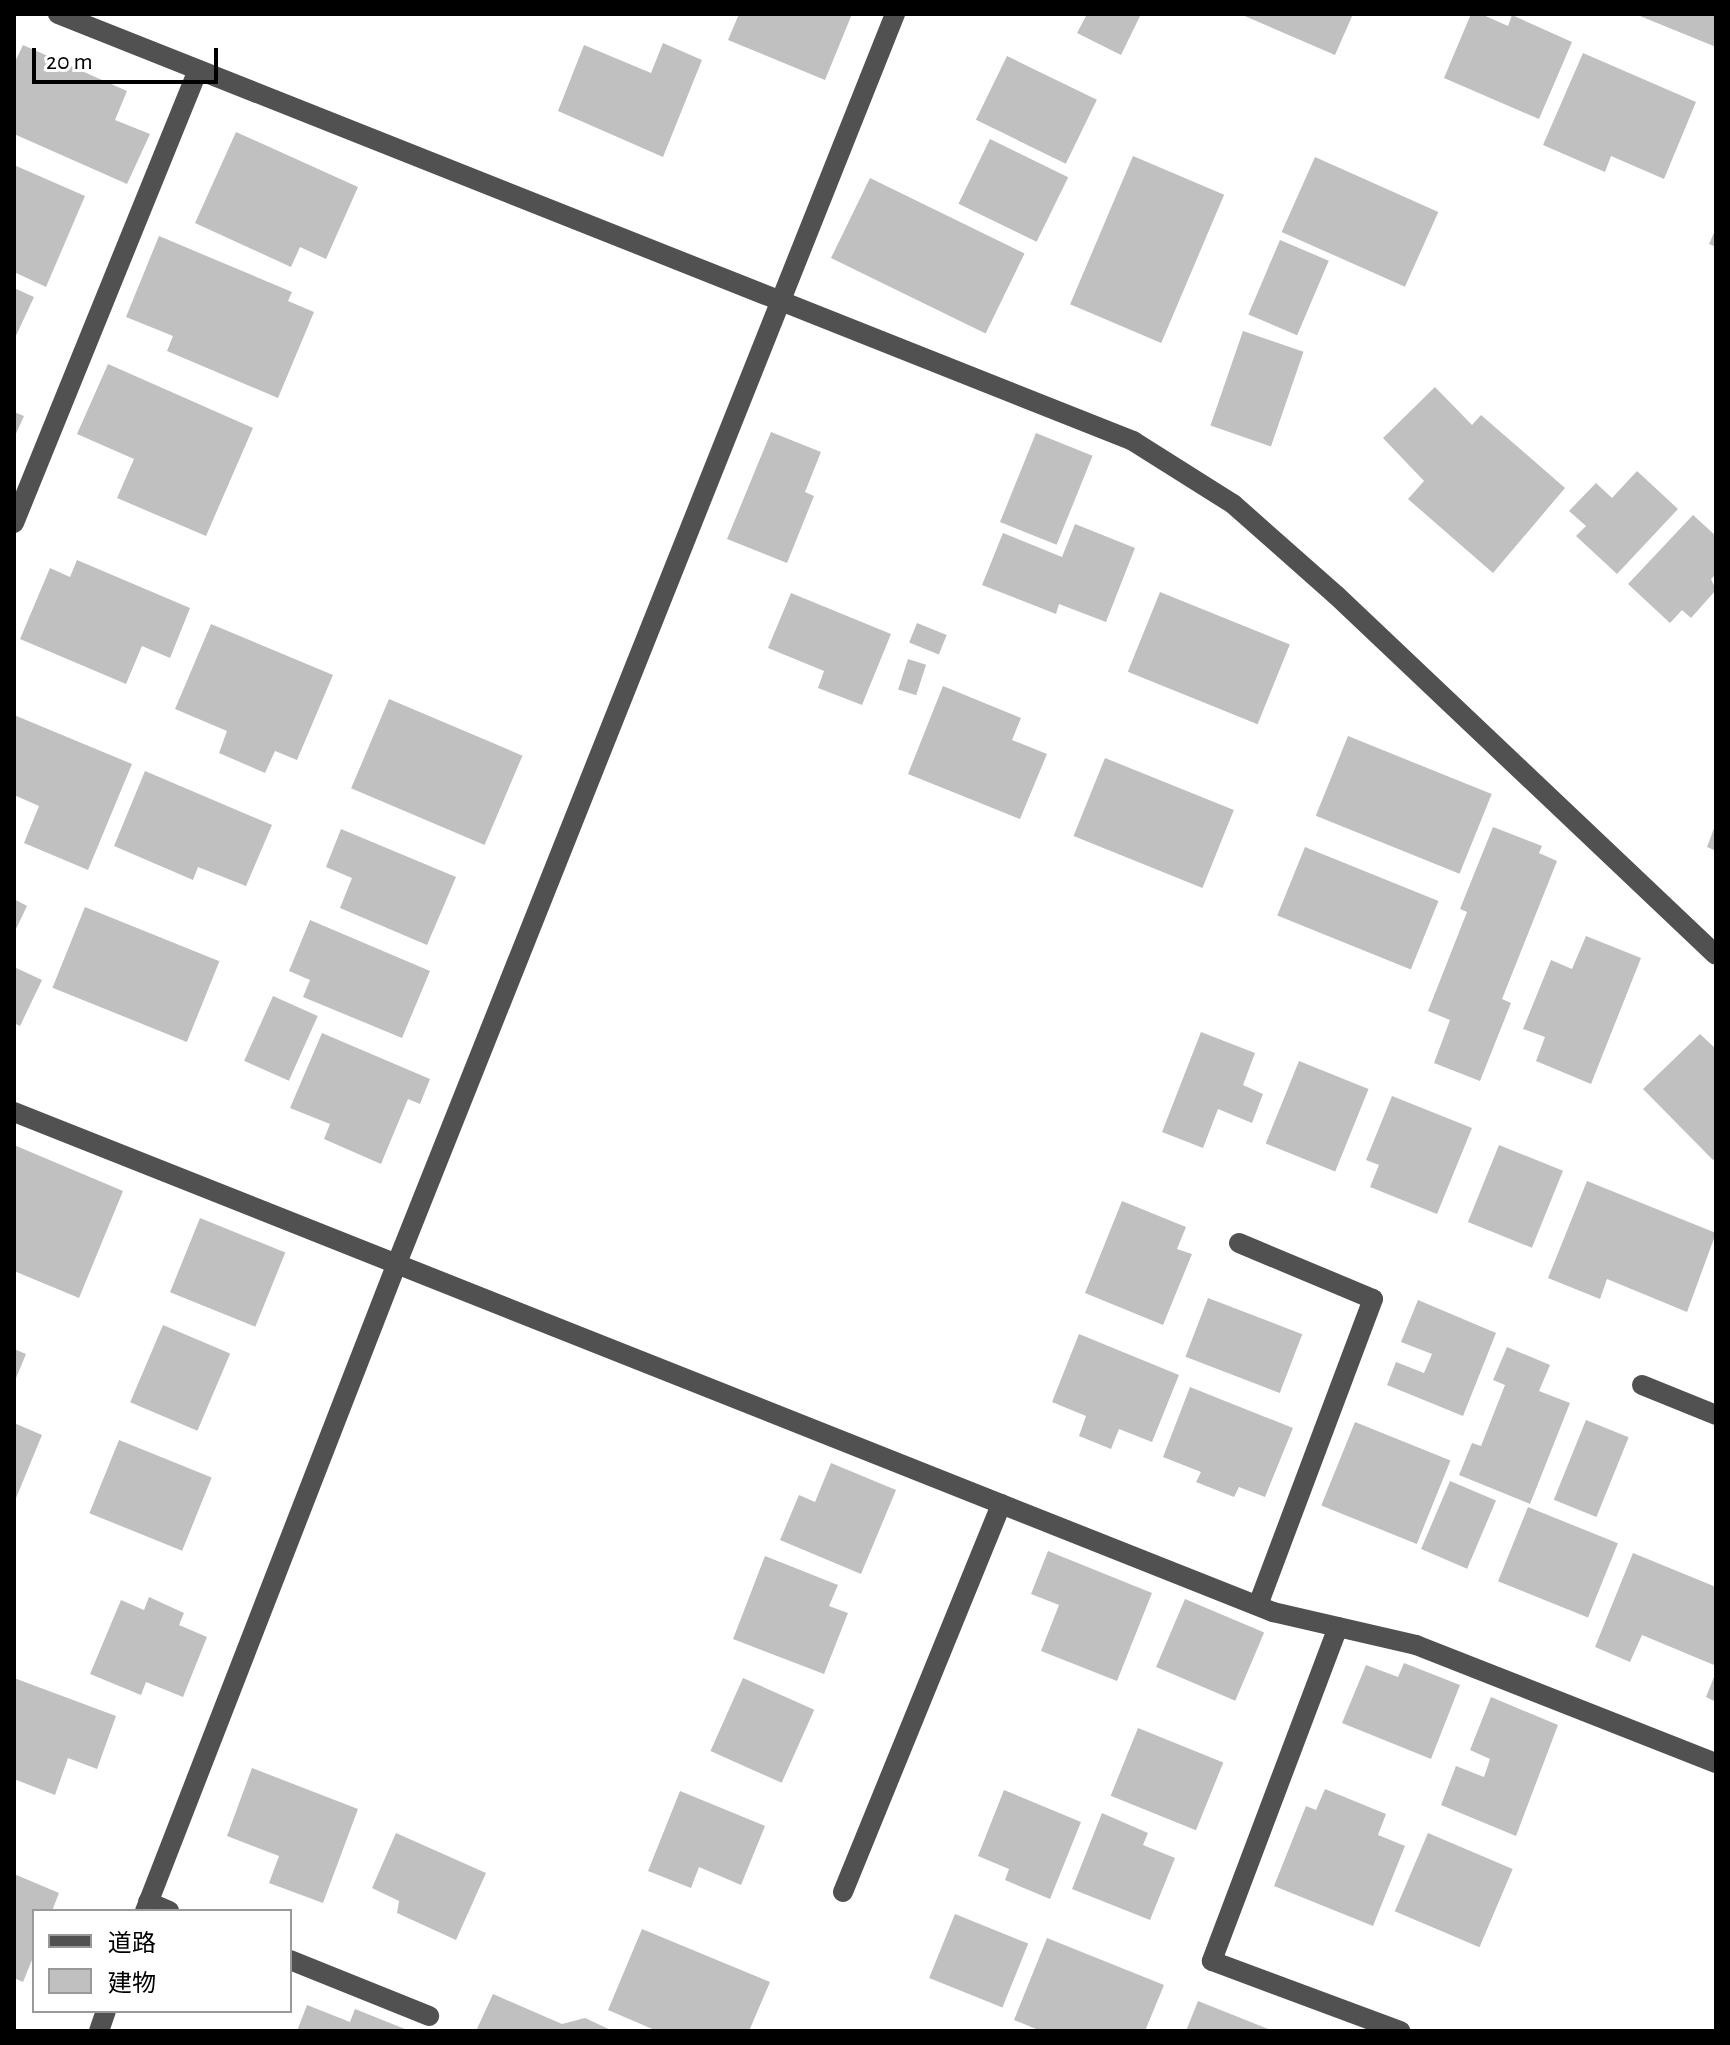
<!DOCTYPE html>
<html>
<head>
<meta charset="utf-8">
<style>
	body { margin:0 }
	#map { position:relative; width:1730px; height:2045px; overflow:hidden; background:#fff; font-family:"Alegreya Sans","Noto Sans JP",sans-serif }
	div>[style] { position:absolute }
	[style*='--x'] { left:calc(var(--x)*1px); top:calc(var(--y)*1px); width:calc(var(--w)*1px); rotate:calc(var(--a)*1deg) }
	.building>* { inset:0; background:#c0c0c0; transform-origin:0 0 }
	.minor>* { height:20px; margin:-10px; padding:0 10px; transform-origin:10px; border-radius:10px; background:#515151 }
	span { translate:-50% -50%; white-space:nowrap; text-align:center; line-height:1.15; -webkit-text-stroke:6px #fff; paint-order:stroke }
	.frame { position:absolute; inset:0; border:16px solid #000; pointer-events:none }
	.legend { position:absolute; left:32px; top:1909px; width:260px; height:104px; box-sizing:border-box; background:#fff; border:2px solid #999; margin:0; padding:10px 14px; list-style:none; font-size:24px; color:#000 }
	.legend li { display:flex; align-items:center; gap:16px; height:40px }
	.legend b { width:40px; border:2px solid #999 }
	.scale { position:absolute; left:32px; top:48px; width:186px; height:36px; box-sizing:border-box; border:4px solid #000; border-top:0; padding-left:10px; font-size:24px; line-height:28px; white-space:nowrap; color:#000; -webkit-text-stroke:6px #fff; paint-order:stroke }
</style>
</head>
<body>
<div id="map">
	<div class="building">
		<div style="clip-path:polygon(739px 14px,852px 14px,825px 80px,728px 40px)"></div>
		<div style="clip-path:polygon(1087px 14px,1141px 14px,1121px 55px,1077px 33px)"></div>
		<div style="clip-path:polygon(1240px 14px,1353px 14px,1335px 55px)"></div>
		<div style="clip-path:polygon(1471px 14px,1481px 14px,1508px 26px,1512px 15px,1572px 42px,1539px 119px,1444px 78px)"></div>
		<div style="clip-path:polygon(1635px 14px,1716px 14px,1716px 47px)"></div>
		<div style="clip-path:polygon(663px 43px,702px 60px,663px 157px,558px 111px,584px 45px,651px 73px)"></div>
		<div style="clip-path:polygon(23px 45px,127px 91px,115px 120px,150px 134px,127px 184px,14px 134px,14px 64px)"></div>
		<div style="clip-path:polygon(1583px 53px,1696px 102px,1664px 179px,1611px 156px,1605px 172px,1543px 145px)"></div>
		<div style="left:1007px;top:56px;width:100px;height:71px;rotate:26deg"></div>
		<div style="clip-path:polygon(236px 132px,358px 187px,326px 259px,300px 247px,291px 267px,195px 223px)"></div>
		<div style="left:990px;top:139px;width:87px;height:72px;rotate:26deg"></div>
		<div style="left:1133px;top:156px;width:99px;height:161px;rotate:23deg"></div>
		<div style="left:1315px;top:157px;width:135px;height:82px;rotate:24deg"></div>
		<div style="clip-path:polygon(14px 165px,85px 196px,46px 287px,14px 272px)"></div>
		<div style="left:870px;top:178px;width:172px;height:89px;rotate:26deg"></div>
		<div style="clip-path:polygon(1716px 228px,1716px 247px,1709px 244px)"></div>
		<div style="clip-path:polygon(159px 236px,292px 292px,288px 301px,314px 312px,278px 398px,167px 351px,173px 336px,126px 317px)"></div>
		<div style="left:1280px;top:240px;width:53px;height:81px;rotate:23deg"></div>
		<div style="clip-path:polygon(14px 288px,34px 297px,14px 340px)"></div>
		<div style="left:1243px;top:331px;width:64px;height:100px;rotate:19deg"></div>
		<div style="clip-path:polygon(108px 364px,253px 428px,206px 536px,117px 498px,134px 459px,77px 434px)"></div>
		<div style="clip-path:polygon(1435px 387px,1472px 425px,1481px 415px,1565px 488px,1493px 573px,1408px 499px,1424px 481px,1383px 438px)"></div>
		<div style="clip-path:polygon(14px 412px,24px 416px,14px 438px)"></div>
		<div style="clip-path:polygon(771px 432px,821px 452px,805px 492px,814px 496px,787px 563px,727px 539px)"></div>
		<div style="left:1036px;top:433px;width:61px;height:96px;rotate:22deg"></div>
		<div style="clip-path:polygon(1637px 471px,1678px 509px,1617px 574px,1576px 536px,1586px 526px,1569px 511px,1596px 483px,1612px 498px)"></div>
		<div style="clip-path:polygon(1693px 515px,1716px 536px,1716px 574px,1711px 579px,1716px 590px,1691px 618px,1682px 610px,1670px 623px,1628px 584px)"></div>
		<div style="clip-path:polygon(1075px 524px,1135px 548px,1106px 622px,1059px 604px,1056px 614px,982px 585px,1003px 533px,1062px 557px)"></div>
		<div style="clip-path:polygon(77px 560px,190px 608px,170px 658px,142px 646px,126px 684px,20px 639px,50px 568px,70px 577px)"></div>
		<div style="left:1160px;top:592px;width:140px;height:86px;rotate:22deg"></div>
		<div style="clip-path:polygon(791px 593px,891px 634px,862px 705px,818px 688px,824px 671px,768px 648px)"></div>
		<div style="left:917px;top:623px;width:32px;height:21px;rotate:22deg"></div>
		<div style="clip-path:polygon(211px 624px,333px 675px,297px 760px,275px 751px,265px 773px,219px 753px,227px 731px,175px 709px)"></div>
		<div style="left:908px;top:659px;width:19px;height:32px;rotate:18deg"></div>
		<div style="clip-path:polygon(943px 686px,1021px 718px,1012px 740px,1047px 754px,1020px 819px,908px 774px)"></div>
		<div style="left:389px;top:699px;width:145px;height:97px;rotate:23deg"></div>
		<div style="clip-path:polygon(14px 715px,132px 764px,88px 870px,24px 843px,39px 806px,14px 795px)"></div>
		<div style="left:1348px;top:736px;width:155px;height:86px;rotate:22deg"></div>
		<div style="left:1105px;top:758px;width:139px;height:84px;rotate:22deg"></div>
		<div style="clip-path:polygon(145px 771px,272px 825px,246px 886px,198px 867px,193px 880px,114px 846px)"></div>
		<div style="clip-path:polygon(1716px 823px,1716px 851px,1707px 847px)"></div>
		<div style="clip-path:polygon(1493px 827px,1542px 846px,1539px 853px,1557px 861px,1502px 999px,1511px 1003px,1480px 1081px,1434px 1063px,1450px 1020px,1428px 1011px,1467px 912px,1460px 909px)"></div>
		<div style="clip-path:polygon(341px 829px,456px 877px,427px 945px,340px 908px,352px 878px,326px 867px)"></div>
		<div style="left:1305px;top:847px;width:144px;height:74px;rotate:22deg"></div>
		<div style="clip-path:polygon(14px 899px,27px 906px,14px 933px)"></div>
		<div style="left:85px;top:907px;width:145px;height:87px;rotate:22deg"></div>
		<div style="clip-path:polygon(310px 920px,430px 971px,402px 1038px,303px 997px,310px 980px,289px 971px)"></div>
		<div style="clip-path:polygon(1586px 936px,1641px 958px,1591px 1084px,1536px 1061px,1545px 1037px,1523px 1029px,1551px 960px,1572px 969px)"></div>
		<div style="clip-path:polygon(14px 967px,42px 980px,20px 1026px,14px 1023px)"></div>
		<div style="left:273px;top:996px;width:49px;height:71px;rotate:24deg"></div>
		<div style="clip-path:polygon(1201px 1032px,1255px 1053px,1243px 1085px,1263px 1094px,1252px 1123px,1218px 1109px,1203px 1148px,1162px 1132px)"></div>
		<div style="clip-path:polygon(322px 1033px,430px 1079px,420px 1104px,408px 1099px,381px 1164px,324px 1139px,330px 1124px,290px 1108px)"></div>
		<div style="clip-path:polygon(1700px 1034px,1716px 1049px,1716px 1157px,1713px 1160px,1643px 1089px)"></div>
		<div style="left:1299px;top:1061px;width:75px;height:89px;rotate:22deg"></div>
		<div style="clip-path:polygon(1392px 1096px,1472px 1128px,1437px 1214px,1370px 1187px,1379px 1165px,1366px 1160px)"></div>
		<div style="clip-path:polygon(14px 1145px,123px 1191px,79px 1298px,14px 1271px)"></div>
		<div style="left:1499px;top:1145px;width:69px;height:83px;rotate:22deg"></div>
		<div style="clip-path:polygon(1587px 1181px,1716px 1233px,1687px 1312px,1607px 1279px,1600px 1299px,1548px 1278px)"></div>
		<div style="clip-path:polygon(1122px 1201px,1186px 1227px,1177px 1249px,1192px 1254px,1163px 1325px,1085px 1293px)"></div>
		<div style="left:200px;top:1218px;width:92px;height:80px;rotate:22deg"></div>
		<div style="left:1208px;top:1298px;width:101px;height:63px;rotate:21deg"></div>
		<div style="clip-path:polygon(1418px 1300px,1496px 1333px,1463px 1416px,1387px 1385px,1396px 1362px,1424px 1373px,1432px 1354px,1401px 1342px)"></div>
		<div style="left:163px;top:1325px;width:73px;height:84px;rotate:23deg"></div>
		<div style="clip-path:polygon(1079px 1334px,1179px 1375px,1152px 1442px,1119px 1429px,1111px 1449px,1079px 1436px,1086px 1416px,1052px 1402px)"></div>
		<div style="clip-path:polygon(1507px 1347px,1550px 1365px,1539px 1391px,1570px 1403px,1530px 1504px,1459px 1475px,1472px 1443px,1481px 1446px,1505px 1385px,1493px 1380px)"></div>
		<div style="clip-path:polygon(14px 1349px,26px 1354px,14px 1383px)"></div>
		<div style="clip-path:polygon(1190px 1387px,1293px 1428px,1265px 1497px,1239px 1487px,1234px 1497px,1196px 1482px,1201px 1472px,1163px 1457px)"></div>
		<div style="left:1586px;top:1420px;width:46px;height:86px;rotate:22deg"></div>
		<div style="left:1355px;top:1422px;width:103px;height:90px;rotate:22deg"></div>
		<div style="clip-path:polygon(14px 1423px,42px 1435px,14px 1503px)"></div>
		<div style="left:119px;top:1440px;width:100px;height:79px;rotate:22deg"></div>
		<div style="clip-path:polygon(831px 1463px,896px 1490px,861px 1574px,780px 1540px,799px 1495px,815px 1502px)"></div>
		<div style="left:1450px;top:1481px;width:50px;height:74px;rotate:23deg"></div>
		<div style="left:1528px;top:1507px;width:97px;height:80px;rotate:22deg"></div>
		<div style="clip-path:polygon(1048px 1551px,1152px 1593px,1117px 1681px,1041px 1651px,1059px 1605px,1031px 1594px)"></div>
		<div style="clip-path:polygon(1633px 1553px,1716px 1587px,1714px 1665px,1642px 1635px,1630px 1662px,1595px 1647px)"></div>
		<div style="clip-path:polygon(765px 1556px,838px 1585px,829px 1606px,848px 1613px,824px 1674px,733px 1639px)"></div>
		<div style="clip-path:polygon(149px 1597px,184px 1613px,179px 1625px,207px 1637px,183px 1697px,146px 1682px,141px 1695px,90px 1674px,121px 1600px,144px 1610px)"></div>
		<div style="left:1185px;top:1599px;width:86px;height:74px;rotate:23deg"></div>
		<div style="clip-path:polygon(1404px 1663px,1460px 1685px,1431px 1759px,1342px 1723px,1366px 1665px,1398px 1677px)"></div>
		<div style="clip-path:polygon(1716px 1672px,1716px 1702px,1706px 1697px)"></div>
		<div style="clip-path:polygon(14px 1678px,116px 1716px,97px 1769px,68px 1758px,55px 1795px,14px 1779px)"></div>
		<div style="left:743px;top:1678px;width:78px;height:80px;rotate:24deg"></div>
		<div style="clip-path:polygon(1491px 1697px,1558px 1725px,1516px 1836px,1441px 1805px,1456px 1766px,1484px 1777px,1490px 1759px,1470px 1750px)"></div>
		<div style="left:1138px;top:1728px;width:92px;height:73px;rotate:22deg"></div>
		<div style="clip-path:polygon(252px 1768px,358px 1809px,323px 1903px,269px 1883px,279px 1856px,227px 1836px)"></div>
		<div style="clip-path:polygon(1325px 1789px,1386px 1814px,1378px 1835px,1405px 1846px,1373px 1926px,1274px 1886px,1306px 1806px,1316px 1810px)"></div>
		<div style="clip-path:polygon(1004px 1790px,1081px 1822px,1050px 1899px,1005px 1880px,1009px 1869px,978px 1856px)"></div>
		<div style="clip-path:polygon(680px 1791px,765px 1826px,741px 1885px,699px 1867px,691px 1888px,648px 1871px)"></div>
		<div style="clip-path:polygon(1102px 1813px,1148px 1833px,1143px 1845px,1175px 1858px,1150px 1920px,1072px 1889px)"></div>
		<div style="clip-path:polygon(396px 1833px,486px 1873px,456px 1940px,397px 1913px,399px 1901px,372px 1888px)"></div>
		<div style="left:1428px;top:1833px;width:92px;height:85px;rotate:23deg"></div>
		<div style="clip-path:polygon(14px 1874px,59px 1893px,52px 1911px,34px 1911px,34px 1955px,23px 1982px,14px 1978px)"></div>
		<div style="left:955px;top:1914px;width:79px;height:69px;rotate:22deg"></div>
		<div style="clip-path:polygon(642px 1929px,770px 1982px,749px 2031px,657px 2031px,608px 2010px)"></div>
		<div style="clip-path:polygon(1047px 1938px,1164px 1985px,1145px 2031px,1041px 2031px,1014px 2020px)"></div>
		<div style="clip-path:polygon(493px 1994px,562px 2024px,585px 2018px,613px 2031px,476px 2031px)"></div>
		<div style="clip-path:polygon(1198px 2001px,1273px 2031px,1186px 2031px)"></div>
		<div style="clip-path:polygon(307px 2005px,350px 2022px,355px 2009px,410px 2031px,297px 2031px)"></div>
	</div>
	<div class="minor">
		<div style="--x:58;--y:14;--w:1157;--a:21.66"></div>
		<div style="--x:1133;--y:441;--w:118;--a:32.2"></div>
		<div style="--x:1233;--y:504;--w:137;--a:41.5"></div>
		<div style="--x:1336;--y:595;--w:523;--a:43.45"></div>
		<div style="--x:14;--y:523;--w:489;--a:-67.9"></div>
		<div style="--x:14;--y:1112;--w:1355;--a:21.66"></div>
		<div style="--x:1273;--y:1612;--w:147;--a:13"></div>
		<div style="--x:1416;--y:1645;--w:322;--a:21.5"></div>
		<div style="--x:1239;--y:1243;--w:145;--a:22.7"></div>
		<div style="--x:1373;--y:1299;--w:327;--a:110.6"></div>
		<div style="--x:1642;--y:1385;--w:80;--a:22.1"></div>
		<div style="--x:1338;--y:1627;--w:357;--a:110.7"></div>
		<div style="--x:1212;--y:1961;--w:201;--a:20.4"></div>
		<div style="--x:843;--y:1892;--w:419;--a:-67.8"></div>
		<div style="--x:148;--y:1902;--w:23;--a:23"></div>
		<div style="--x:145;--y:1911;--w:695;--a:-68.75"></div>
		<div style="--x:397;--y:1263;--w:1345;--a:-68.26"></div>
		<div style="--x:290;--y:1960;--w:150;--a:21.9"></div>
		<div style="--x:99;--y:2031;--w:21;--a:-71"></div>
	</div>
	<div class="frame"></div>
	<ul class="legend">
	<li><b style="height:10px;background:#515151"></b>道路</li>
	<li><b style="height:22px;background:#c0c0c0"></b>建物</li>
	</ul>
	<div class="scale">20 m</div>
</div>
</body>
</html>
